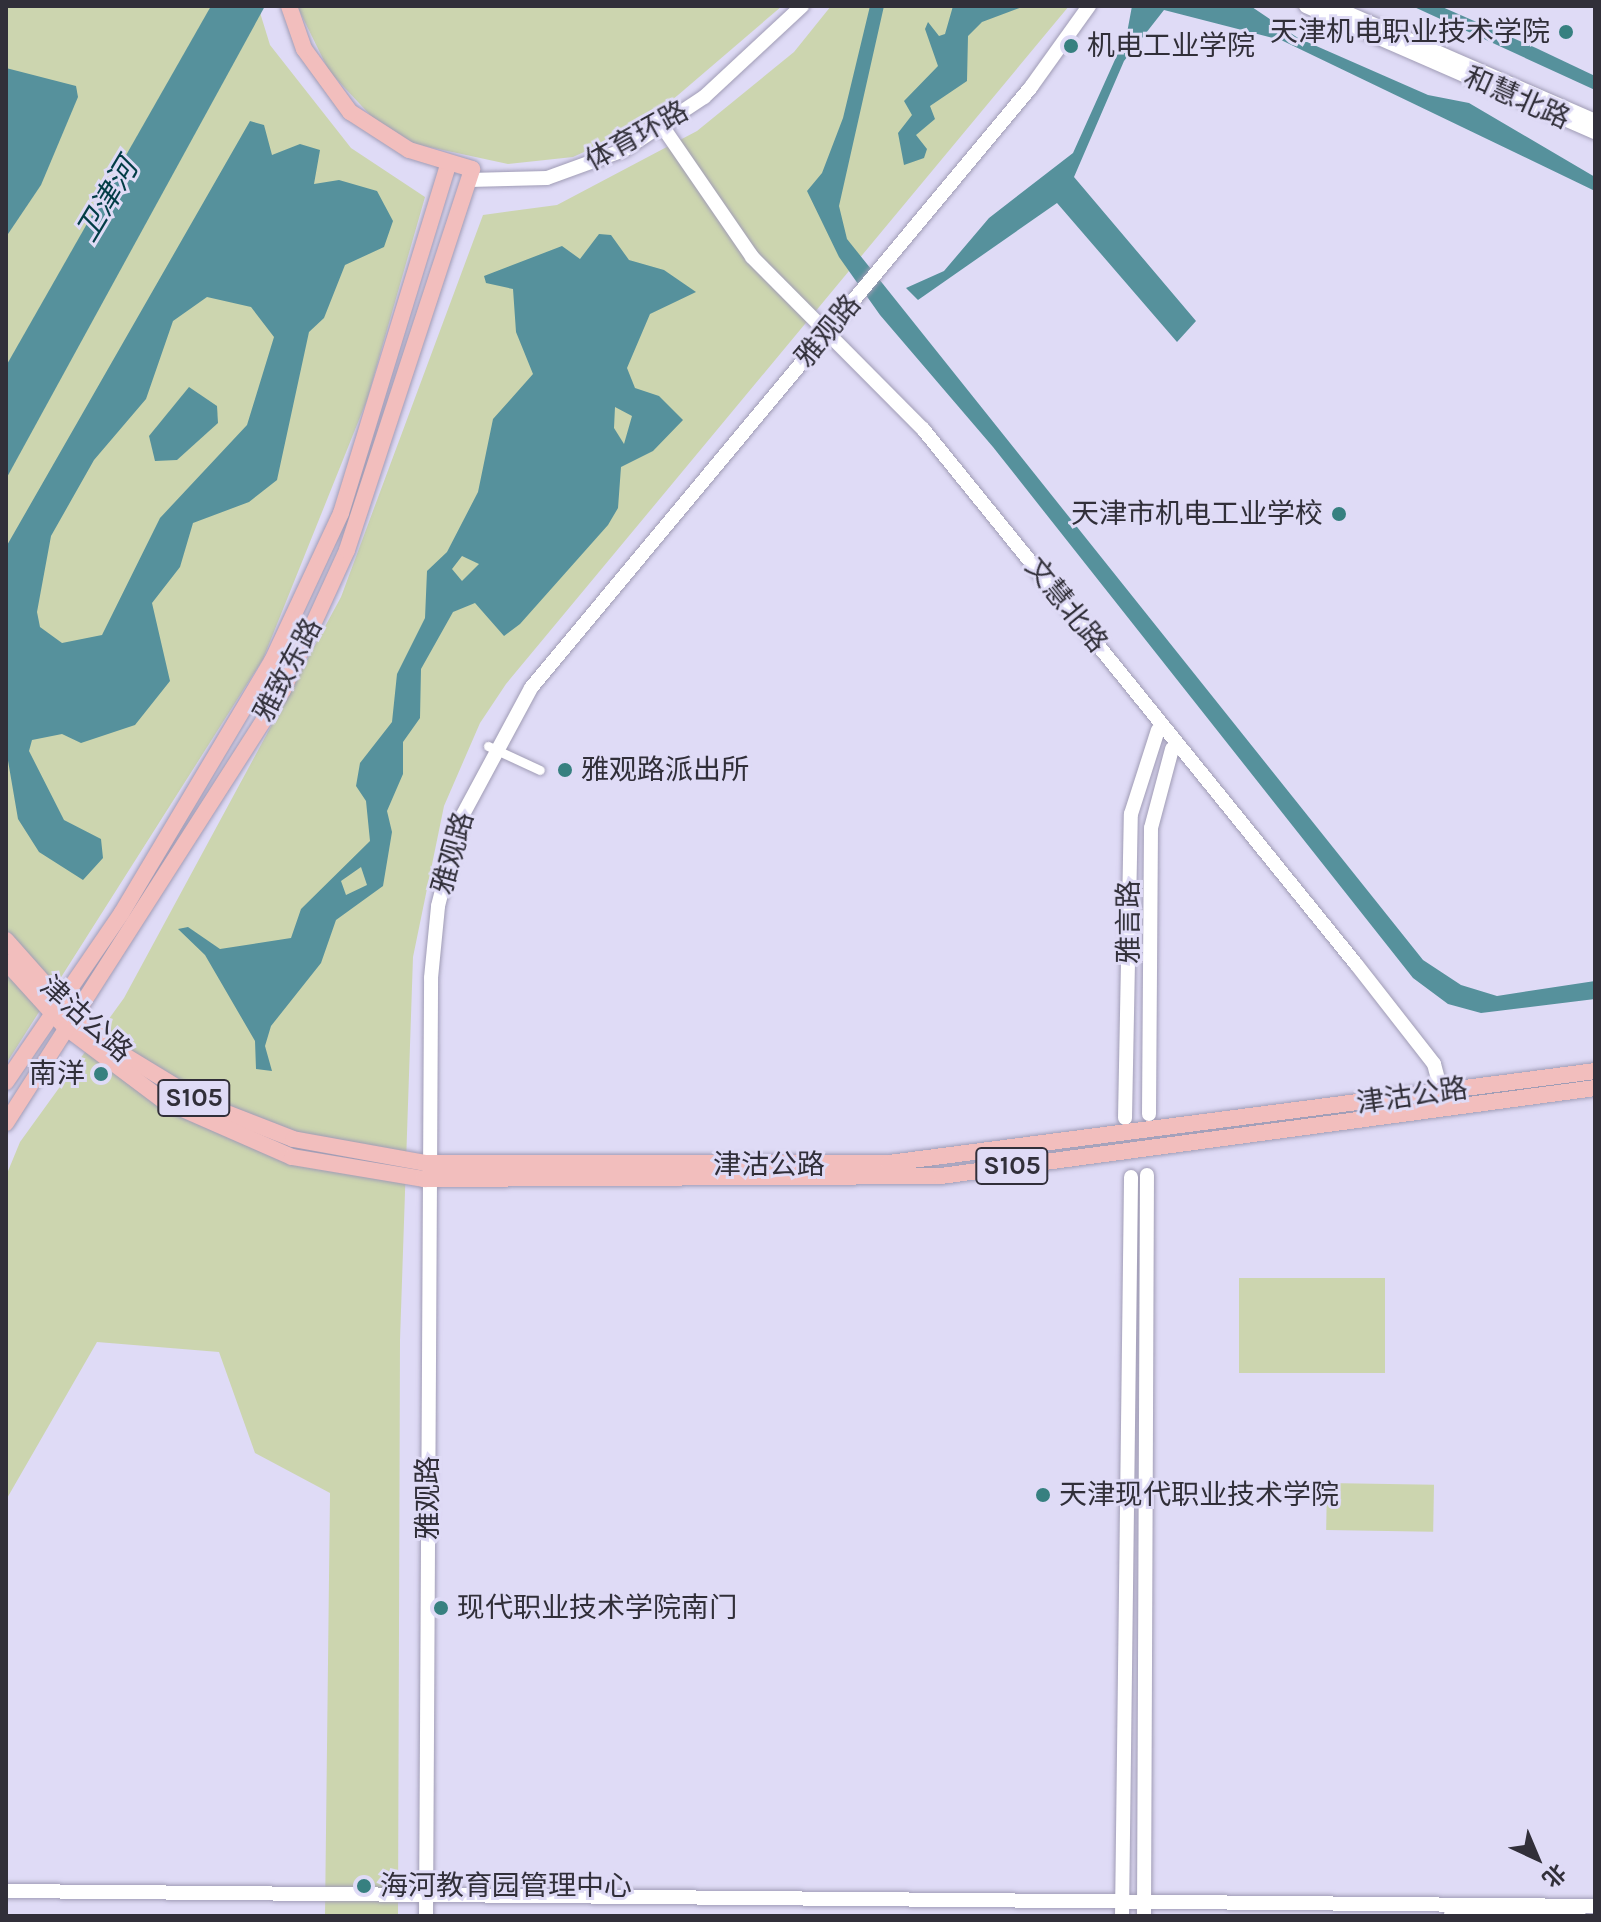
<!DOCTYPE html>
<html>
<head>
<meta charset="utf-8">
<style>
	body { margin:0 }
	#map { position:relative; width:1601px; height:1922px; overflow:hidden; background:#dfdbf6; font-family:Karla,"Noto Sans SC",sans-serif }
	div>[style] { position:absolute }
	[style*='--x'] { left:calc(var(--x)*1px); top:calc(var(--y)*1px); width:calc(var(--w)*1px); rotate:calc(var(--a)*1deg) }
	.green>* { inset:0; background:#ccd5af; transform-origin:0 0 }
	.water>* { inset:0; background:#56919c }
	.roads { filter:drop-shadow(0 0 2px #a09cb5) drop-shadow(0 0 2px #a09cb5) }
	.street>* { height:9px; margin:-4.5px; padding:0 4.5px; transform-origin:4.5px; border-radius:4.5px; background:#fff }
	.secondary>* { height:14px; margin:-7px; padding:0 7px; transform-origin:7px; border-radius:7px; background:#fff }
	.primary>* { height:16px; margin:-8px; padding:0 8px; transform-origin:8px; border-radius:8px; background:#f2bebd }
	.dots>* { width:22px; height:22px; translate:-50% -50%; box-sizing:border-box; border:4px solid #dfdbf6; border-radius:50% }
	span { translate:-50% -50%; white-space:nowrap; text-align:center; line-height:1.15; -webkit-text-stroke:6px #dfdbf6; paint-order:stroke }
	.shield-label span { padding:2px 6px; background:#dfdbf6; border:2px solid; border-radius:6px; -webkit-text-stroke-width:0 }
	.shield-label { font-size:26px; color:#312f39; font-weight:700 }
	.poi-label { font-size:28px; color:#312f39 }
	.right { translate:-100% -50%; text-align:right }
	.left { translate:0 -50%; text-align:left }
	.street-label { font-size:28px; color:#312f39 }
	.water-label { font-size:30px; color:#033d46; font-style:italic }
	.frame { position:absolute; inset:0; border:8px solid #312f39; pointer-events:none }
	.north { position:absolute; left:1497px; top:1818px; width:80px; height:80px; -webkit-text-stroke:6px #dfdbf6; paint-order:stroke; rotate:136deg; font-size:22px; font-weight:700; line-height:32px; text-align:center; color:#312f39 }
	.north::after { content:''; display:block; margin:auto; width:28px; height:36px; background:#312f39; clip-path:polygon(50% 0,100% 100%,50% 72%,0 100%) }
</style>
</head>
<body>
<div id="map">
	<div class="green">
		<div style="clip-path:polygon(6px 6px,258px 6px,270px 45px,351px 148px,425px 197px,367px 400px,263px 659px,6px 1064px)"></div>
		<div style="clip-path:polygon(297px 6px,782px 6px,643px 125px,573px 157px,508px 164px,415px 144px,372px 117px,329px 71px)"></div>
		<div style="clip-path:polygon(831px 6px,1069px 6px,506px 684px,480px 723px,444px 806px,413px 957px,400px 1340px,398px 1916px,325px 1916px,330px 1493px,255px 1453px,219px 1352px,97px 1342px,6px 1500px,6px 1176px,20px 1142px,124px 998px,341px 597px,483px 215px,557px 205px,697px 131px,794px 52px)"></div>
		<div style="left:1239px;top:1278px;width:146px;height:95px"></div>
		<div style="left:1327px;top:1483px;width:107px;height:47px;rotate:1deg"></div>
	</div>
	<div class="water">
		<div style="clip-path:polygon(211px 6px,265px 6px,6px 479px,6px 366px)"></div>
		<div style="clip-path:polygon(870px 6px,884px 6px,839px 206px,847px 239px,1423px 960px,1461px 985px,1497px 996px,1595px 981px,1595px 999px,1481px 1013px,1448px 1004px,1413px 978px,993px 447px,880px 315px,839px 257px,807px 191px,822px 173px,843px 118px)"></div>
		<div style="clip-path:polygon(953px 6px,1025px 6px,982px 22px,968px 36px,967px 81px,930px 106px,935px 119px,916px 135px,927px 149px,924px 158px,904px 165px,898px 133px,912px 115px,904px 101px,938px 66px,925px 29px,928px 22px,939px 36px,945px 34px)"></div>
		<div style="clip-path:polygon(1132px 6px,1252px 7px,1298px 38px,1428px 95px,1469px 103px,1595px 177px,1595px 191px,1281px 40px,1164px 10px,1124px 61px,1074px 177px,1196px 321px,1177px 342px,1057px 203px,918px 300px,906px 288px,944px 271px,989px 218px,1073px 153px,1127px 33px)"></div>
		<div style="clip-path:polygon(1412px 6px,1440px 6px,1536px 48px,1595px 76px,1595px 90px)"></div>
		<div style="clip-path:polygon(6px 68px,76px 86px,78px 97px,41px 185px,6px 237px)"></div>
		<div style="clip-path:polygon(evenodd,250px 121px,264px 125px,272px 155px,300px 144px,320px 150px,314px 184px,339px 180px,377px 191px,393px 221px,384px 247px,345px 265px,324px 318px,309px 332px,277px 480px,249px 502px,193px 523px,180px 567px,152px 603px,170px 681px,135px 725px,81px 743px,62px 734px,32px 740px,29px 751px,64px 820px,101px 839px,103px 858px,83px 880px,39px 852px,18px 819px,6px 749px,6px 547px,250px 121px,207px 297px,251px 307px,274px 337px,247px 425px,160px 518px,102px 635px,62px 643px,40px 627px,37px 612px,51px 536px,94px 460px,146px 399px,173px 321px,207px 297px)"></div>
		<div style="clip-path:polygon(evenodd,599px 234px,611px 235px,629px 260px,664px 270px,696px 292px,650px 314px,627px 368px,635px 388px,659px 396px,683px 420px,653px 451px,621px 467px,618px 508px,608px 525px,520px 624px,504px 636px,475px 603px,453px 612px,421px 669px,420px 718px,403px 742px,403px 774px,387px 811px,392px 832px,383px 886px,336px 920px,321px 963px,271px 1026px,265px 1046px,272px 1071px,256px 1069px,255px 1041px,205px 955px,178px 929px,188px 927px,220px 949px,291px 938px,301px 909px,370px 841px,366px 801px,356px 786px,360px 763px,392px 722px,397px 674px,425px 618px,427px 571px,447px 552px,478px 492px,493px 419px,533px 374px,516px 332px,513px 289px,486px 283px,484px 276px,562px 246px,580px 259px,599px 234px,615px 407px,632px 416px,624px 444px,614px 428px,615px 407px,599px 234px,462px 556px,479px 564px,462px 581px,452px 569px,462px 556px,599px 234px,361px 867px,367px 885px,346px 895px,341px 881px,361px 867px)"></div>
		<div style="clip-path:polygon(189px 387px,217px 406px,218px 423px,177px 460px,155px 461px,149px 436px)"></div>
	</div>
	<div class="roads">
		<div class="street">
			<div style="--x:488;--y:746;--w:57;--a:24.8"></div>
		</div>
		<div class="secondary">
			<div style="--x:1306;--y:6;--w:315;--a:23.6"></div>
			<div style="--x:1331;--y:6;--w:288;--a:23.5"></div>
			<div style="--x:658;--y:120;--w:166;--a:55.5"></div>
			<div style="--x:752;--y:257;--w:243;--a:45.2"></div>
			<div style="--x:923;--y:429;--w:688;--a:51.02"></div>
			<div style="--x:1356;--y:964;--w:127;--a:52"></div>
			<div style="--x:1434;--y:1064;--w:38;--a:75"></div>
			<div style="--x:469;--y:180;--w:78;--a:-1.5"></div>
			<div style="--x:547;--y:178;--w:82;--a:-20"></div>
			<div style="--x:624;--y:150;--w:96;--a:-33.5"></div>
			<div style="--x:704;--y:97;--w:134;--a:-42.9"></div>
			<div style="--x:1149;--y:1114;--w:286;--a:-89.6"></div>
			<div style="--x:1151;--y:828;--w:82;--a:-75.1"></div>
			<div style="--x:1125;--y:1118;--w:304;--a:-88.9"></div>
			<div style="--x:1131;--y:814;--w:88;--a:-72.2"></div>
			<div style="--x:6;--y:1891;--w:1589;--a:0.54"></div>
			<div style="--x:1451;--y:1914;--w:128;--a:0.9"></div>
			<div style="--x:426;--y:1916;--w:938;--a:-89.69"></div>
			<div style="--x:431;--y:978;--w:72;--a:-84.4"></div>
			<div style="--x:438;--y:906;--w:89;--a:-75.7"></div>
			<div style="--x:460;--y:820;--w:150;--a:-61.7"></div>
			<div style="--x:531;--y:688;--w:782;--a:-50.24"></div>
			<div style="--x:1031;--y:87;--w:100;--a:-54.4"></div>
			<div style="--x:1122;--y:1916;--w:739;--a:-89.3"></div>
			<div style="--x:1144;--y:1916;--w:741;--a:-89.77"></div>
		</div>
		<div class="primary">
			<div style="--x:6;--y:940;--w:83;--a:48.4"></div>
			<div style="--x:61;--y:1002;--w:77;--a:40.8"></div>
			<div style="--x:119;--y:1052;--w:102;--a:31.3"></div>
			<div style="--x:206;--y:1105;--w:93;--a:21.3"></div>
			<div style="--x:293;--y:1139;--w:134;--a:10.3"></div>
			<div style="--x:425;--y:1163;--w:464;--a:0"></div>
			<div style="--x:889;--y:1163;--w:712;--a:-7.42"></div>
			<div style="--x:6;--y:962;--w:86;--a:47.8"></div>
			<div style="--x:64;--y:1026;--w:125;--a:36.9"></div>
			<div style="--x:164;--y:1101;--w:140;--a:23.6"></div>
			<div style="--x:292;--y:1157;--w:134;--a:9.5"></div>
			<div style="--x:424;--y:1179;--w:517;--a:-0.33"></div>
			<div style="--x:941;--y:1176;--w:660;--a:-7.66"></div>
			<div style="--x:6;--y:1082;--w:204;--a:-55.6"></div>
			<div style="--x:121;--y:914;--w:295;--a:-59.2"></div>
			<div style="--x:272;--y:661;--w:163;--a:-65"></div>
			<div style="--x:341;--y:513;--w:364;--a:-72.9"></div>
			<div style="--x:6;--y:1123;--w:514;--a:-57.39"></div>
			<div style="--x:283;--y:690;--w:154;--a:-65.4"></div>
			<div style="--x:347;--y:550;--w:401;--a:-71.8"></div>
			<div style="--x:472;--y:169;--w:66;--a:-163.2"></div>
			<div style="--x:409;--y:150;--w:70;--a:-147.2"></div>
			<div style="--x:350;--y:112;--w:78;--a:-126.1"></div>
			<div style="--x:304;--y:49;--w:46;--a:-109.2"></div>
		</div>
	</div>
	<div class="dots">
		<div style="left:1566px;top:32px;background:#378080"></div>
		<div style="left:1071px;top:46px;background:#378080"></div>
		<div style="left:1339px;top:514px;background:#378080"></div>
		<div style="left:565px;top:770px;background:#378080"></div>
		<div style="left:101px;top:1074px;background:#378080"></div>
		<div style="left:1043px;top:1495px;background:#378080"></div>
		<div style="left:441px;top:1608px;background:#378080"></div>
		<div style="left:364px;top:1886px;background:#378080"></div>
	</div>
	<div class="shield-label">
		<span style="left:194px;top:1098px">S105</span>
		<span style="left:1012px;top:1166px">S105</span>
	</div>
	<div class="poi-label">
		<span class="right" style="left:1550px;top:32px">天津机电职业技术学院</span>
		<span class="left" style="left:1087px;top:46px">机电工业学院</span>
		<span class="right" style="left:1323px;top:514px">天津市机电工业学校</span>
		<span class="left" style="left:581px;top:770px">雅观路派出所</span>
		<span class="right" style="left:85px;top:1074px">南洋</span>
		<span class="left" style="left:1059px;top:1495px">天津现代职业技术学院</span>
		<span class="left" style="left:457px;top:1608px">现代职业技术学院南门</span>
		<span class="left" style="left:380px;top:1886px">海河教育园管理中心</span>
	</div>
	<div class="street-label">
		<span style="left:1517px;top:98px;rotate:24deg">和慧北路</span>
		<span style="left:637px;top:136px;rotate:-29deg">体育环路</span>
		<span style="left:828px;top:331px;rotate:-50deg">雅观路</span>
		<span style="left:1066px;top:605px;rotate:51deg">文慧北路</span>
		<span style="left:288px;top:670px;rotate:-62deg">雅致东路</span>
		<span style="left:453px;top:853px;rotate:-74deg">雅观路</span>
		<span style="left:1129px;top:922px;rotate:-90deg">雅言路</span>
		<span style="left:86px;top:1019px;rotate:42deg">津沽公路</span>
		<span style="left:1412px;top:1096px;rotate:-8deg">津沽公路</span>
		<span style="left:769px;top:1165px">津沽公路</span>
		<span style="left:428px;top:1498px;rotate:-90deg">雅观路</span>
	</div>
	<div class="water-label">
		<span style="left:107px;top:200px;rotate:-59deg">卫津河</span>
	</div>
	<div class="frame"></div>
	<div class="north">北</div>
</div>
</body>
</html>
